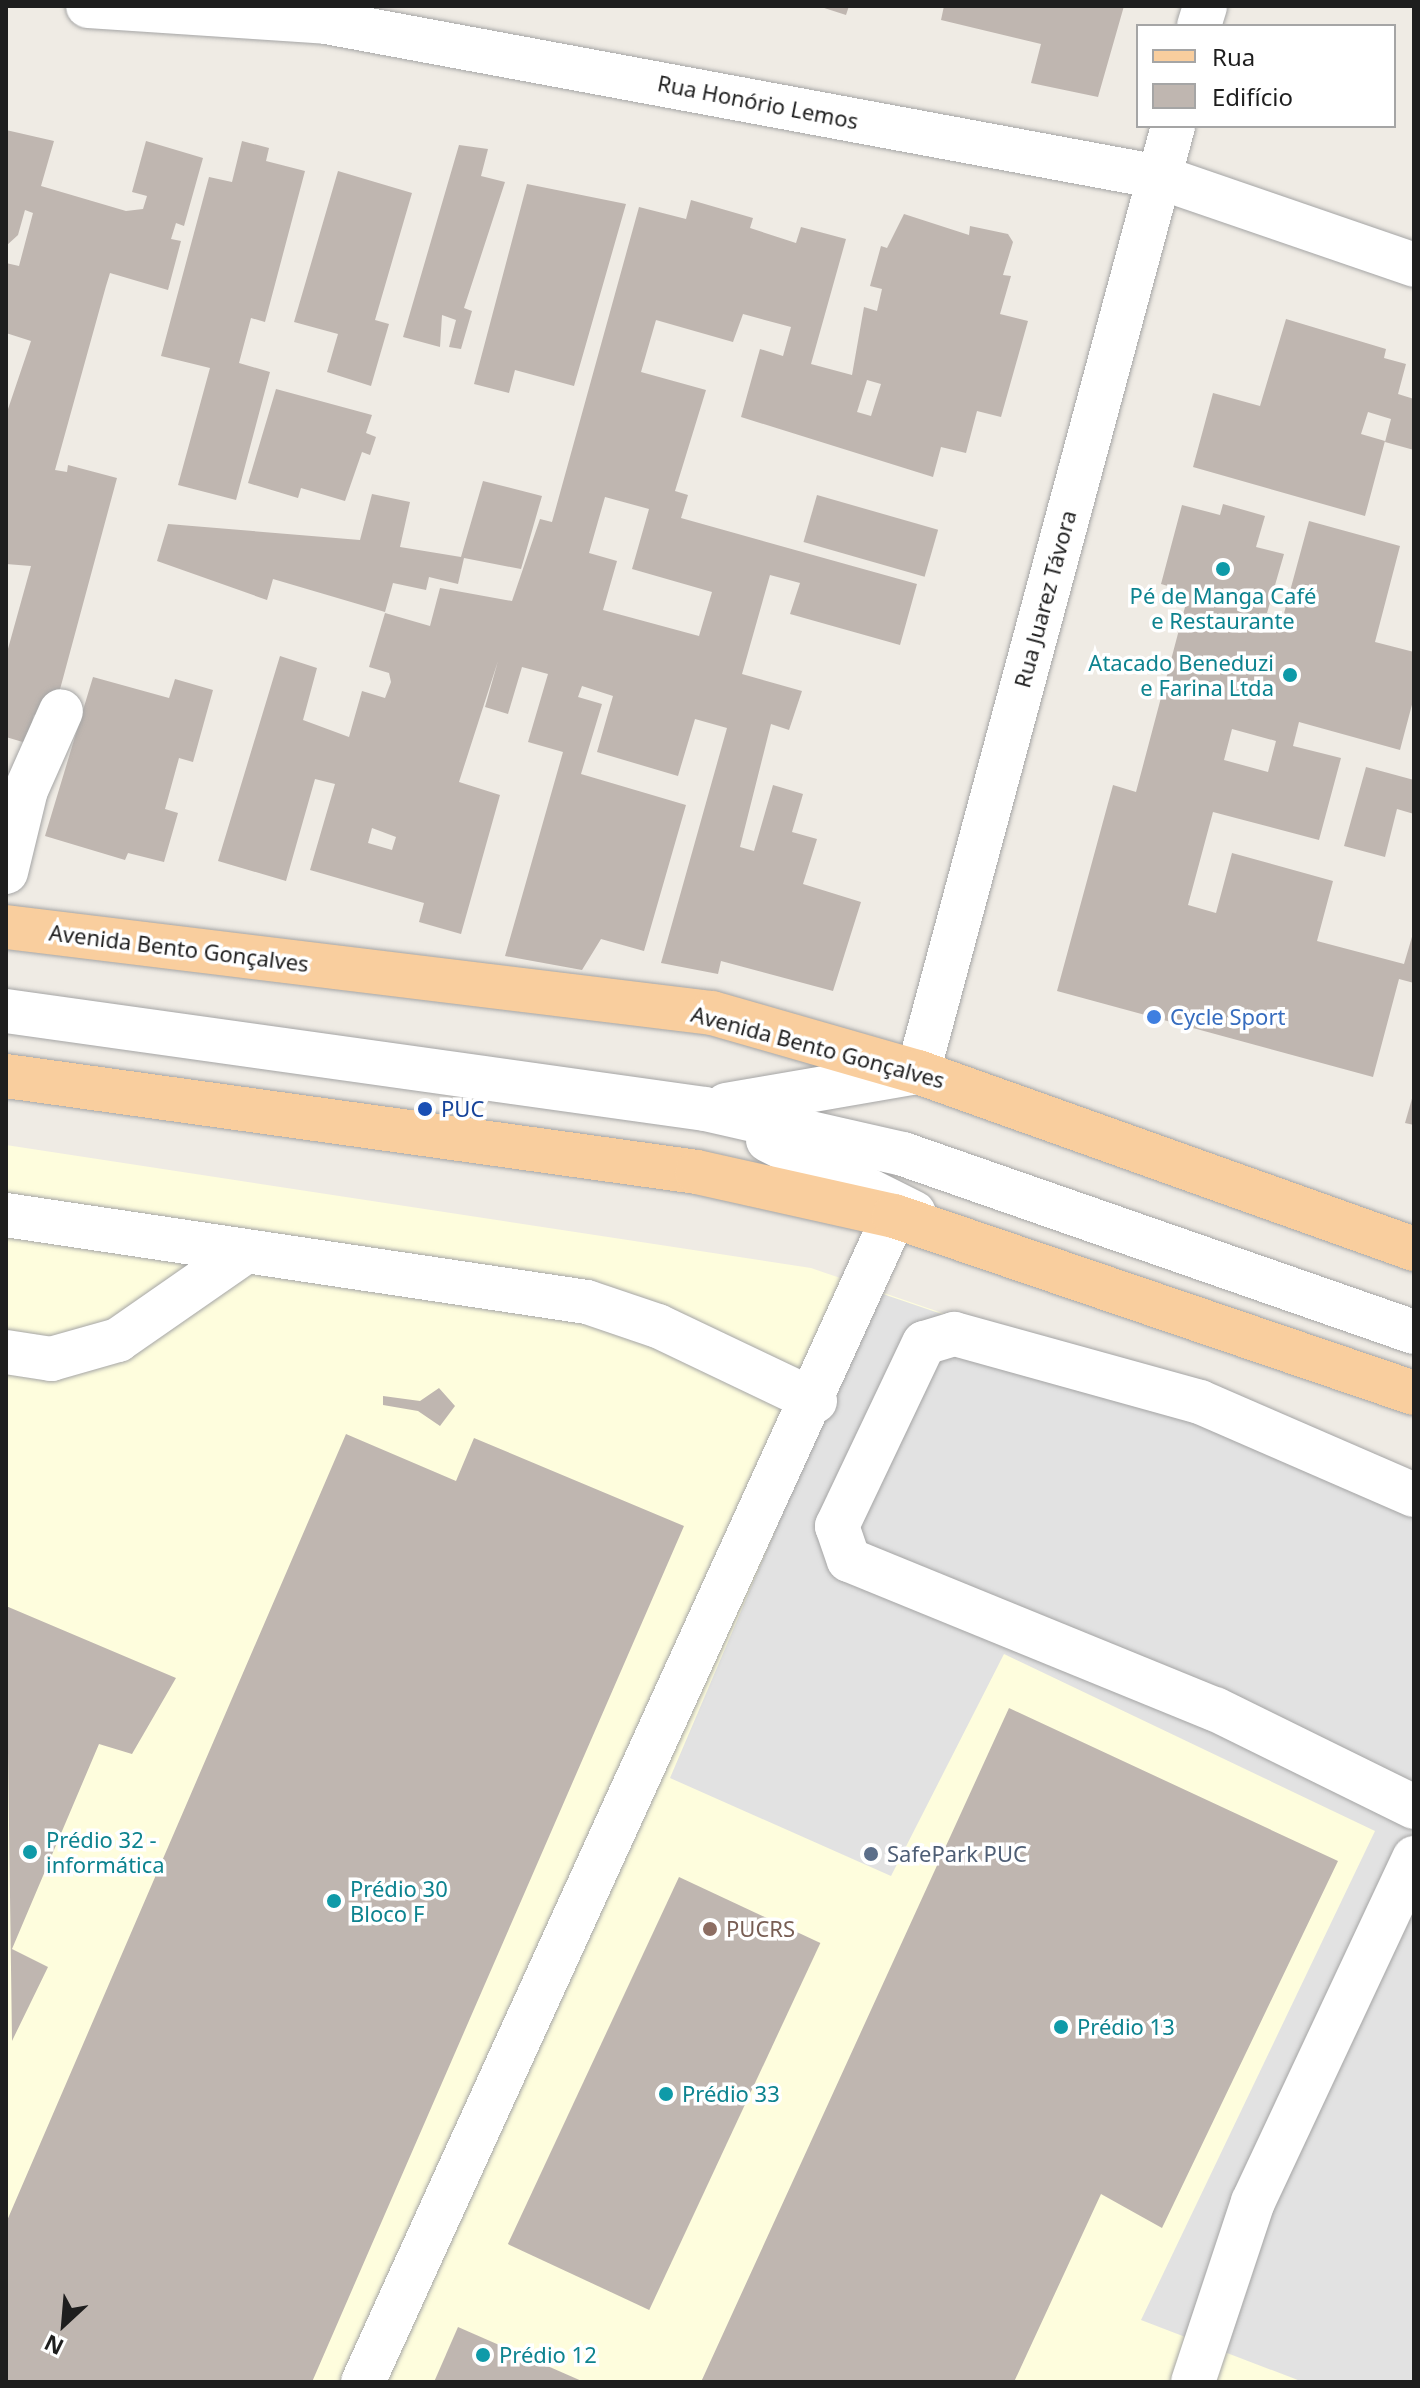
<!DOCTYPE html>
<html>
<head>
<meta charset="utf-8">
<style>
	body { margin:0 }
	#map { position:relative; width:1420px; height:2388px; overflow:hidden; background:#efebe4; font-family:"Noto Sans",sans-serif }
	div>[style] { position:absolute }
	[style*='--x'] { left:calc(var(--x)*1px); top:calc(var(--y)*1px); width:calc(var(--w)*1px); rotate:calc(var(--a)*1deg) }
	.education>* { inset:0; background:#fefddd }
	.parking>* { inset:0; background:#e2e2e2 }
	.building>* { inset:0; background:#bfb6b0; transform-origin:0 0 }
	.roads { filter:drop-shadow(0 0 2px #a5a5a5) drop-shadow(0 0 2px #a5a5a5) }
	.minor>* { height:44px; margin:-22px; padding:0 22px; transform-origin:22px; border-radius:22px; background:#fff }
	.major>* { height:44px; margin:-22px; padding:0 22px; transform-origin:22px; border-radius:22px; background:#f9ce9e }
	.dots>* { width:22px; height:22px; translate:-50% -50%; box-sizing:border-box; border:4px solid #fff; border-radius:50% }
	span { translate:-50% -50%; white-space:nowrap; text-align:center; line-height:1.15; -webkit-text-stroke:7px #fff; paint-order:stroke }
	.street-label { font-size:22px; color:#1e1e1e }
	.culture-label { font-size:22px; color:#0d838f }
	.right { translate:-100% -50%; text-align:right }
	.left { translate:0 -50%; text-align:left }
	.shop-label { font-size:22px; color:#366cbe }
	.transit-label { font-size:22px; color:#164399 }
	.service-label { font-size:22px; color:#4e5e75 }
	.education-label { font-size:22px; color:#785e54 }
	.frame { position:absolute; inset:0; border:8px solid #1e1e1e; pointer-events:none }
	.legend { position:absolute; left:1136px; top:24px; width:260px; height:104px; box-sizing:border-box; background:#fff; border:2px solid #a5a5a5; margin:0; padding:10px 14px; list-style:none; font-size:24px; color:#1e1e1e }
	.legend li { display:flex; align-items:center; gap:16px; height:40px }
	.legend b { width:40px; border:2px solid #a5a5a5 }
	.north { position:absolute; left:24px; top:2284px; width:80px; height:80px; -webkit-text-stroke:6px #fff; paint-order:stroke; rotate:206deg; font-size:22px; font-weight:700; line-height:32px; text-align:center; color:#1e1e1e }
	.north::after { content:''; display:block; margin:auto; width:28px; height:36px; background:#1e1e1e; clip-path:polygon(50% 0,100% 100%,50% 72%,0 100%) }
</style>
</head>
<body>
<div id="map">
	<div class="education">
		<div style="clip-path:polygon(6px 1145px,811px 1268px,1414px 1475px,1414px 2382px,6px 2382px)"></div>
	</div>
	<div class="parking">
		<div style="clip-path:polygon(877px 1292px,1414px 1475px,1414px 2382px,1303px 2382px,1141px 2320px,1375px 1831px,1004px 1654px,891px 1876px,670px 1778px)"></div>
	</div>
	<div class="building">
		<div style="clip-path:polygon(818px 6px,849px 6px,846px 15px)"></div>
		<div style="clip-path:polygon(944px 6px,1124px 6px,1098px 97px,1031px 83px,1041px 44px,941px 20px)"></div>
		<div style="clip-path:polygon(6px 130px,54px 141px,41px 186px,126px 211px,143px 209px,147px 196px,132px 192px,146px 141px,203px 158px,184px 226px,176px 223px,171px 239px,181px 241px,168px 290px,110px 273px,106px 286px,55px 470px,67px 472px,68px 465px,117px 478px,52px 719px,34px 715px,26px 743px,6px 737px,6px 656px,31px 566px,6px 564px,6px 415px,31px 341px,6px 333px,6px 263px,19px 266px,33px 213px,25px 210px,18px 235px,6px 246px)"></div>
		<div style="clip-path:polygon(242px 141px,269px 148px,266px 161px,305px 171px,265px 322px,251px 318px,239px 363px,270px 372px,236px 500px,178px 485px,210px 368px,161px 356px,209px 177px,232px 182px)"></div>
		<div style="clip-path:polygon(459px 145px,488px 149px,481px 176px,505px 182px,464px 308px,472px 311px,461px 349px,449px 347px,456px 320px,442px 315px,440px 347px,403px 337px)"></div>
		<div style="clip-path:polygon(338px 171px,412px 193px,375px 320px,389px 324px,371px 386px,327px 372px,338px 334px,294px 322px)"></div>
		<div style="clip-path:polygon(527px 184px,626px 204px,574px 386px,515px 370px,509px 393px,474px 384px)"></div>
		<div style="clip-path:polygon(evenodd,691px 200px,753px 218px,750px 228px,796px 243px,801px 227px,846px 239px,811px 364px,852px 375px,864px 307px,877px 311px,882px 289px,870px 286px,881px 246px,887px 248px,904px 214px,969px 235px,970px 226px,1008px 234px,1013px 242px,1003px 275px,1011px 276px,1000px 314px,1028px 321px,1001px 417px,977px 411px,966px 453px,941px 447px,933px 477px,741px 417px,760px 349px,783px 356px,791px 327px,743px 314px,733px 342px,656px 320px,641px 372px,706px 390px,675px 491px,688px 495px,681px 518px,917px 584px,900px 645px,790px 614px,800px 583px,770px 575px,742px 674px,802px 691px,789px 730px,771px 724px,740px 847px,754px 851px,773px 785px,803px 794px,792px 832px,817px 839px,803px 884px,861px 902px,833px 991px,721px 961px,718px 974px,661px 963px,727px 728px,695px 719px,678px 776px,597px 752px,613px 696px,582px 686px,578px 697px,602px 704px,581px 774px,686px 805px,644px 951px,601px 939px,582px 970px,505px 956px,563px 752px,528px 742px,548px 674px,522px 667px,508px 714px,485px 707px,498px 661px,459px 782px,500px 795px,461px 934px,419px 922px,424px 903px,310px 870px,335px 784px,315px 779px,286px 881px,218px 861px,280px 656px,317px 668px,303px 720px,349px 737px,362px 691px,385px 698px,391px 682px,389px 673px,369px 667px,385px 613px,430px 626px,440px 588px,512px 601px,540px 519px,552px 522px,639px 207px,686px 219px,691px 200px,867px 380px,881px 384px,871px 416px,857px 412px,867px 380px,691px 200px,605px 497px,649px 509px,632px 569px,712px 592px,699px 636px,603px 610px,617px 561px,589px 553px,605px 497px,691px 200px,372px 828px,396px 837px,392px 850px,368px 843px,372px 828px)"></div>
		<div style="clip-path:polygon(1286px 319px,1386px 349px,1384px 358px,1406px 364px,1398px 394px,1414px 399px,1414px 450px,1385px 442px,1391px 419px,1368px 412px,1361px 434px,1385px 441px,1365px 516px,1193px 467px,1213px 393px,1260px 406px)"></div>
		<div style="clip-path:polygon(276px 389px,372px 415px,366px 433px,376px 437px,370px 455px,362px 452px,345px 501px,301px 488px,298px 498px,248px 483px)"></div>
		<div style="clip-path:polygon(483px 481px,542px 496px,521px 569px,464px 558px,458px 584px,429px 577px,426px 590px,393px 583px,385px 612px,273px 579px,267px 600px,157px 561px,168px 524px,360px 540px,372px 494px,410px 502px,400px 547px,461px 557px)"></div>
		<div style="left:817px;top:495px;width:126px;height:49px;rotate:16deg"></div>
		<div style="clip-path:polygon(evenodd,1223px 504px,1265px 516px,1256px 547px,1284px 554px,1267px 613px,1283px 617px,1309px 521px,1400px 546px,1375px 642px,1414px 652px,1414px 697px,1400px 750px,1299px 722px,1293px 746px,1341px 758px,1319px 840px,1213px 812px,1188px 905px,1216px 913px,1232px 853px,1333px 881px,1317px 941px,1404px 964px,1414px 930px,1414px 983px,1399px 979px,1373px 1077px,1057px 991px,1113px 785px,1136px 792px,1189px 592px,1161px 584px,1182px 505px,1220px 515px,1223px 504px,1232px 729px,1276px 741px,1268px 772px,1224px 760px,1232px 729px)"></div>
		<div style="clip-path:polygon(93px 677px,169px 698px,175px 679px,213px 690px,193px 762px,179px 758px,165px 809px,178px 813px,164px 862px,128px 853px,125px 860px,45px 836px)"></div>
		<div style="clip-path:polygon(1366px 767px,1414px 780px,1414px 814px,1397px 809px,1385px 857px,1344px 846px)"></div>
		<div style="clip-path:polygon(1413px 1095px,1414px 1095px,1414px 1125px,1405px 1123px)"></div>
		<div style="clip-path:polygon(439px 1388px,455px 1406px,440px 1426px,418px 1411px,383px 1405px,383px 1396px,420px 1401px)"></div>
		<div style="clip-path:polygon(346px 1434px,456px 1481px,474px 1438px,684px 1526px,312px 2382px,6px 2382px,6px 2223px)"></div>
		<div style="clip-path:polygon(6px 1606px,176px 1678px,132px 1754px,99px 1744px,12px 1949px,48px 1967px,12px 2041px)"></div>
		<div style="clip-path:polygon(1009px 1708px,1338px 1861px,1162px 2228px,1101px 2194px,1014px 2382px,701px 2382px)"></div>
		<div style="left:679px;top:1877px;width:156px;height:405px;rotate:25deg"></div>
		<div style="clip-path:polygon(458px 2327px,584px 2382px,434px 2382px)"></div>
	</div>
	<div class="roads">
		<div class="minor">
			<div style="--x:88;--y:6;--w:239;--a:3.8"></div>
			<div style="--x:326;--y:22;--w:847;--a:10.54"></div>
			<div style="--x:1159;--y:177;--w:270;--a:19"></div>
			<div style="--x:1199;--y:26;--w:21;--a:-73"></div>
			<div style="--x:6;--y:872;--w:84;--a:-76.3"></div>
			<div style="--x:26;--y:790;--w:86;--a:-66.1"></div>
			<div style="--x:6;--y:1011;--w:706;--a:7.98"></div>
			<div style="--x:705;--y:1109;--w:203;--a:12.8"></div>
			<div style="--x:903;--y:1154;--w:541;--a:19.21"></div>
			<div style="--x:726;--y:1105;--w:195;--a:-9.8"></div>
			<div style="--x:918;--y:1072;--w:980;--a:-74.91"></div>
			<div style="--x:768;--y:1140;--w:163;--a:26.6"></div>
			<div style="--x:6;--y:1215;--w:587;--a:8.52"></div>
			<div style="--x:587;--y:1302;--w:75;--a:18.7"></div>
			<div style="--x:658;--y:1326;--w:174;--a:25.5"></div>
			<div style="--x:6;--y:1352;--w:46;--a:8.8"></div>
			<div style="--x:51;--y:1359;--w:70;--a:-15.8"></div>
			<div style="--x:118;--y:1340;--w:147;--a:-34.8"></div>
			<div style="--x:1414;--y:1495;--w:233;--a:-156.5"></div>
			<div style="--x:1200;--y:1402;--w:255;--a:-164.5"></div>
			<div style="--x:954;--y:1334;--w:31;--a:163"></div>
			<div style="--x:924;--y:1343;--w:203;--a:115.4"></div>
			<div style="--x:837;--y:1526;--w:36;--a:71"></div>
			<div style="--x:849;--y:1560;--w:395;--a:22.2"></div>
			<div style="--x:1215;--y:1709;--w:222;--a:26.2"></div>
			<div style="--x:363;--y:2382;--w:1281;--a:-65.52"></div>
			<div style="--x:1193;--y:2382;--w:190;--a:-71.6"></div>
			<div style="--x:1253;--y:2202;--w:380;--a:-64.9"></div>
		</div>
		<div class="major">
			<div style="--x:6;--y:927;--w:711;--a:6.95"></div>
			<div style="--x:712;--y:1013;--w:214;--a:16"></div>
			<div style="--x:918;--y:1072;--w:527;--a:19.64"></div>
			<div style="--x:6;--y:1076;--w:698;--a:7.91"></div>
			<div style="--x:697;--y:1172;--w:202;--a:12.6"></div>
			<div style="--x:894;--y:1216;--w:549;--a:18.8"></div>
		</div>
	</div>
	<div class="dots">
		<div style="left:1223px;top:569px;background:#0f9aa8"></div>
		<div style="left:1290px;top:675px;background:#0f9aa8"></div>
		<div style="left:1154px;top:1017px;background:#3f7fe0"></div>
		<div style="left:425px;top:1109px;background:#1a4fb4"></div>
		<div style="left:30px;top:1852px;background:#0f9aa8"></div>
		<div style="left:871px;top:1854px;background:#5c6f8a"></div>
		<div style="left:334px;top:1901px;background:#0f9aa8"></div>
		<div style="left:710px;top:1929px;background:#8d6e63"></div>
		<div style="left:1061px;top:2027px;background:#0f9aa8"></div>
		<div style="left:666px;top:2094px;background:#0f9aa8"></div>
		<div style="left:483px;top:2355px;background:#0f9aa8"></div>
	</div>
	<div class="street-label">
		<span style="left:758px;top:102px;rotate:11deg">Rua Honório Lemos</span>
		<span style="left:1045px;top:599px;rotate:-75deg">Rua Juarez Távora</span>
		<span style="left:179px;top:948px;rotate:7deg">Avenida Bento Gonçalves</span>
		<span style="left:818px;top:1047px;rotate:15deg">Avenida Bento Gonçalves</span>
	</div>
	<div class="culture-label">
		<span style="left:1223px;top:608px">Pé de Manga Café<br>e Restaurante</span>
		<span class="right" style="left:1274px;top:675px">Atacado Beneduzi<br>e Farina Ltda</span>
		<span class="left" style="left:46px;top:1852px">Prédio 32 -<br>informática</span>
		<span class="left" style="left:350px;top:1901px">Prédio 30<br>Bloco F</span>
		<span class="left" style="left:1077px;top:2027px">Prédio 13</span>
		<span class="left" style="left:682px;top:2094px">Prédio 33</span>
		<span class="left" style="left:499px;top:2355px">Prédio 12</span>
	</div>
	<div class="shop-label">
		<span class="left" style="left:1170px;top:1017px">Cycle Sport</span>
	</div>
	<div class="transit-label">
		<span class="left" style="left:441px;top:1109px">PUC</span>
	</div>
	<div class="service-label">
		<span class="left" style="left:887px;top:1854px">SafePark PUC</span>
	</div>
	<div class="education-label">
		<span class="left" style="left:726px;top:1929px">PUCRS</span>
	</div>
	<div class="frame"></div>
	<ul class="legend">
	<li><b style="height:10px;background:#f9ce9e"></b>Rua</li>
	<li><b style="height:22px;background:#bfb6b0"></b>Edifício</li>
	</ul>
	<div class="north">N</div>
</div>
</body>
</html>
